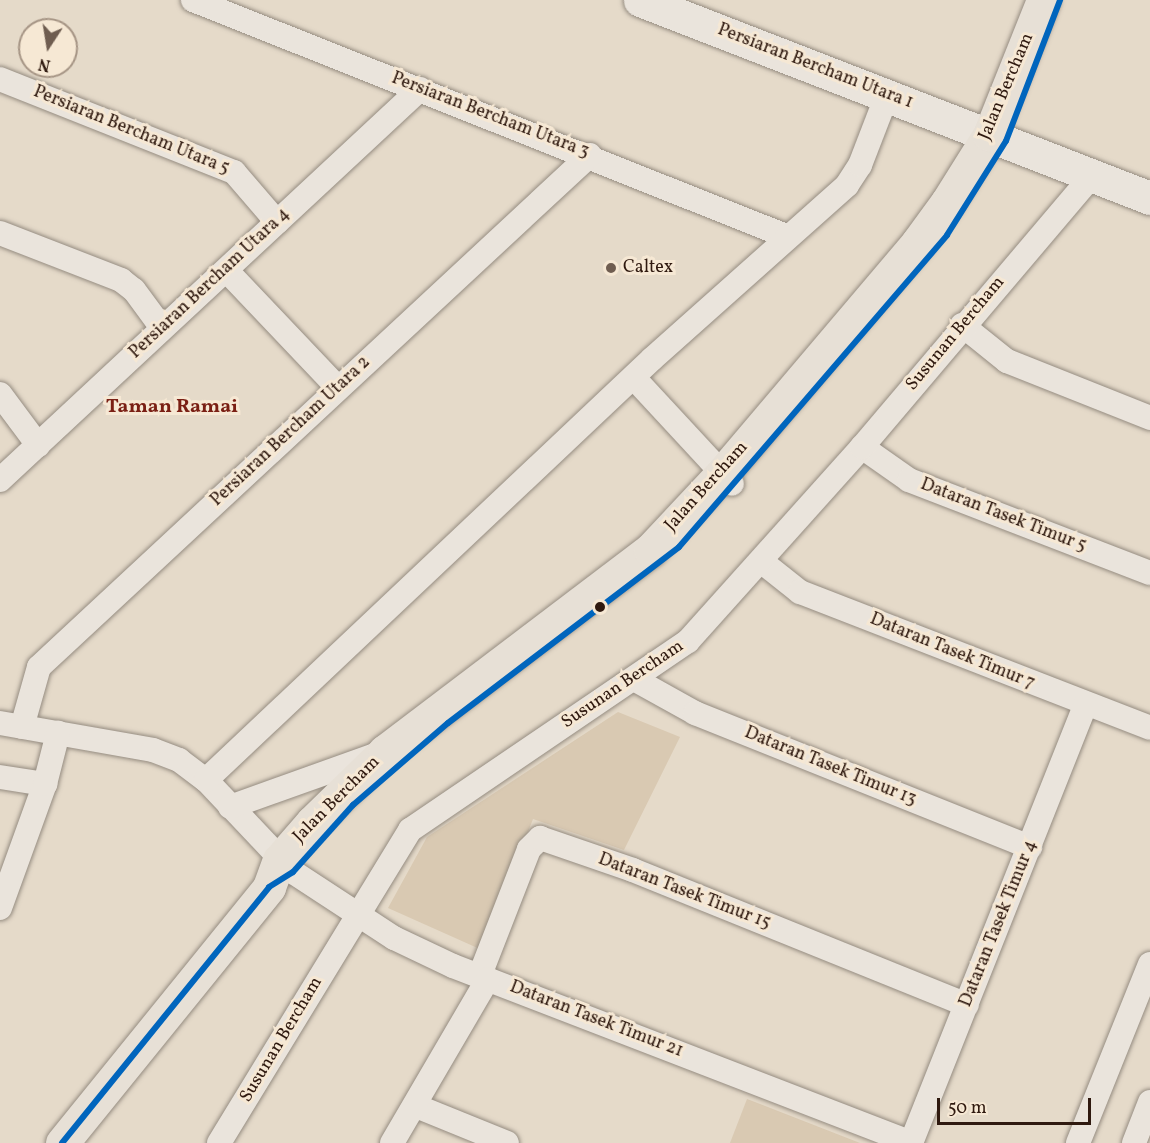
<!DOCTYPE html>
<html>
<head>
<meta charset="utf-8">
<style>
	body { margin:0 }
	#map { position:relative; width:1150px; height:1143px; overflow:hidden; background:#e5dac9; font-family:Vollkorn,serif }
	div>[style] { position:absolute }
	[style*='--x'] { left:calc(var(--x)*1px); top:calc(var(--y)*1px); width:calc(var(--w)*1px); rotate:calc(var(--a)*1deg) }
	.green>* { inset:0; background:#d9c9b2 }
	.roads { filter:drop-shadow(0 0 2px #958c81) drop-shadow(0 0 2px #958c81) }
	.street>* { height:24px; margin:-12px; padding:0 12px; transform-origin:12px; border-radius:12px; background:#eae4dc }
	.secondary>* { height:33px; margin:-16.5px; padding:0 16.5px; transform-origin:16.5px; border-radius:16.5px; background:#eae4dc }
	.primary>* { height:33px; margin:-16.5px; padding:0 16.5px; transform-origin:16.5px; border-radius:16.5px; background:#e7e0d6 }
	.bus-1>* { height:6px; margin:-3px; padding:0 3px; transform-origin:3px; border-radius:3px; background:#0065bd }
	.dots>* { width:16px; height:16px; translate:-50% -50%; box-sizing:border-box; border:3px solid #f6e8d4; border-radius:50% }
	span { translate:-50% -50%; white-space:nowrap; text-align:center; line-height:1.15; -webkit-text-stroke:6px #f6e8d4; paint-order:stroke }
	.street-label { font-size:18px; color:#2f190f }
	.poi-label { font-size:18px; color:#2f190f }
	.left { translate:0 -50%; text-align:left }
	.neighbourhood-label { font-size:20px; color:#7a1f14; font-weight:700 }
	.north { position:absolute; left:18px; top:18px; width:60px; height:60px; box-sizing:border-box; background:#f6e8d4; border:2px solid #a69585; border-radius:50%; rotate:192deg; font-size:16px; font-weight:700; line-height:24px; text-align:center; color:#2f190f }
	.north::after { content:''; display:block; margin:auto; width:21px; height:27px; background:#6f5d50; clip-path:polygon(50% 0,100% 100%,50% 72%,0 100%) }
	.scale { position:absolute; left:937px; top:1098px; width:154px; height:27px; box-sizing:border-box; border:3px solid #2f190f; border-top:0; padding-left:8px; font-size:18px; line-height:21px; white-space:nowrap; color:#2f190f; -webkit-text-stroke:4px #f6e8d4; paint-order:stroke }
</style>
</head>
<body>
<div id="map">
	<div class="green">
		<div style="clip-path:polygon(618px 712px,680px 737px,624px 850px,533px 819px,482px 950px,388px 908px,427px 837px)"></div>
		<div style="clip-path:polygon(747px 1099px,860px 1143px,730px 1143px)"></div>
	</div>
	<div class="roads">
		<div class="street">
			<div style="--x:193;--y:0;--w:638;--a:21.7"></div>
			<div style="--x:0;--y:79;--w:252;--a:21.7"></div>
			<div style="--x:234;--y:172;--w:66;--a:49.3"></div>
			<div style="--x:0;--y:233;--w:130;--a:21.2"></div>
			<div style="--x:121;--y:280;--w:16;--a:38"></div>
			<div style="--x:134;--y:290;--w:47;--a:53.6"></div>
			<div style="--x:227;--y:271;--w:161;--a:46.5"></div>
			<div style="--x:962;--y:325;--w:58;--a:38.7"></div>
			<div style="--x:1007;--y:361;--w:154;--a:21.7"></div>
			<div style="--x:634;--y:378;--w:144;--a:47.2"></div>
			<div style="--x:0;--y:394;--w:64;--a:53.3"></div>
			<div style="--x:862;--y:447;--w:57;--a:35.1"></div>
			<div style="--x:909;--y:480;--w:258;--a:21.1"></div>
			<div style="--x:0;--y:480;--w:574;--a:-42.95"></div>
			<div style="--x:761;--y:561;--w:50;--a:38.5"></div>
			<div style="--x:800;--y:592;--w:375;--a:21.2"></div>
			<div style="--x:634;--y:679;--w:70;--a:29.1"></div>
			<div style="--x:695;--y:713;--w:361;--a:21.8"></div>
			<div style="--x:0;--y:723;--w:155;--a:10"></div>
			<div style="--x:153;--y:750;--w:28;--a:21"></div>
			<div style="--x:179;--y:760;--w:34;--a:37"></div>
			<div style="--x:206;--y:780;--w:127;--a:46.6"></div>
			<div style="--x:293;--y:872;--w:121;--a:33.2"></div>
			<div style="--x:394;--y:938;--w:65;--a:25.4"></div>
			<div style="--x:453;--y:966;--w:492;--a:21.1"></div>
			<div style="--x:22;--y:727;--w:62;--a:-74.2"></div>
			<div style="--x:39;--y:667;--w:752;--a:-42.9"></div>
			<div style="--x:0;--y:777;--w:46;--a:8.8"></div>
			<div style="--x:206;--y:780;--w:613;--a:-43.35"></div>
			<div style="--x:652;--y:359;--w:261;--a:-41.7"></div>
			<div style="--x:847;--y:185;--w:24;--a:-57"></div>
			<div style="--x:860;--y:165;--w:75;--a:-68.9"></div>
			<div style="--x:230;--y:807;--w:154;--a:-19.7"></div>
			<div style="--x:0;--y:908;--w:132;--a:-70.1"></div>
			<div style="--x:45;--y:784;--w:53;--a:-75.7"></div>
			<div style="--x:480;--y:975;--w:135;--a:-68.7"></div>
			<div style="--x:529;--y:849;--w:16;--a:-45"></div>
			<div style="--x:540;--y:838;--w:98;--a:19"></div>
			<div style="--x:633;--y:870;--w:360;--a:22"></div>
			<div style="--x:416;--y:1106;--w:98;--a:22.1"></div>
			<div style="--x:219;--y:1143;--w:367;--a:-58.6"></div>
			<div style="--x:410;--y:830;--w:336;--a:-34.2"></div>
			<div style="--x:688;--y:641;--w:261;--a:-48.1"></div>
			<div style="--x:862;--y:447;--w:357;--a:-49.7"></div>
			<div style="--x:392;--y:1143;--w:190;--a:-59.7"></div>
			<div style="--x:911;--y:1143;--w:471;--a:-68.3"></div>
			<div style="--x:1078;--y:1143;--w:193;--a:-68.1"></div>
			<div style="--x:1134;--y:1143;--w:44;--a:-68.7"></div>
		</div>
		<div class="secondary">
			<div style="--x:640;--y:0;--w:547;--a:21.22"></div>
		</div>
		<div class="primary">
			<div style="--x:62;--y:1143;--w:329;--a:-51"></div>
			<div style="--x:269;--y:887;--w:29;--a:-70"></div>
			<div style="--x:279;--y:860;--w:50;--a:-49"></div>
			<div style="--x:312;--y:822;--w:102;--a:-44.2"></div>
			<div style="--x:385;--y:751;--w:333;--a:-37.2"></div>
			<div style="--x:650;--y:550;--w:105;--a:-46.9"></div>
			<div style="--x:722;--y:473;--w:302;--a:-49.7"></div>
			<div style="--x:917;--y:243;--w:51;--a:-53.8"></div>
			<div style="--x:947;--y:202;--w:79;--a:-57.9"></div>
			<div style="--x:989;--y:135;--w:145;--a:-68.2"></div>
		</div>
	</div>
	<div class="bus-1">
		<div style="--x:62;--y:1143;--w:329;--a:-51"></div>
		<div style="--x:269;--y:887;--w:28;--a:-32"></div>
		<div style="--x:293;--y:872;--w:90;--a:-48.2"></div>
		<div style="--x:353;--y:805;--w:125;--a:-40.8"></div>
		<div style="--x:448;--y:723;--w:290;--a:-37.3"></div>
		<div style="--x:679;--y:547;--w:411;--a:-49.3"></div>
		<div style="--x:947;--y:235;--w:111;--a:-57.9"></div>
		<div style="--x:1006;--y:141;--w:151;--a:-69"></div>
	</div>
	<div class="dots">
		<div style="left:611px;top:268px;background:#6f5d50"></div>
		<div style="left:600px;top:607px;background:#2f190f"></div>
	</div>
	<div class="street-label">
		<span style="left:815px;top:67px;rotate:21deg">Persiaran Bercham Utara 1</span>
		<span style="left:1007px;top:87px;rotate:-67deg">Jalan Bercham</span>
		<span style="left:490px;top:116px;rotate:21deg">Persiaran Bercham Utara 3</span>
		<span style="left:131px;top:131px;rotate:22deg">Persiaran Bercham Utara 5</span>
		<span style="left:210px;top:284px;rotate:-43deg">Persiaran Bercham Utara 4</span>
		<span style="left:956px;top:334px;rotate:-50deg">Susunan Bercham</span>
		<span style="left:291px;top:432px;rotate:-43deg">Persiaran Bercham Utara 2</span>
		<span style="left:707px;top:487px;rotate:-48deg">Jalan Bercham</span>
		<span style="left:1003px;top:516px;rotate:21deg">Dataran Tasek Timur 5</span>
		<span style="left:952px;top:652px;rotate:22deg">Dataran Tasek Timur 7</span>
		<span style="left:623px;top:685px;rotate:-34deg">Susunan Bercham</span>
		<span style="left:830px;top:767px;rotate:22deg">Dataran Tasek Timur 13</span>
		<span style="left:337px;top:800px;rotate:-45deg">Jalan Bercham</span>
		<span style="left:684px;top:892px;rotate:21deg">Dataran Tasek Timur 15</span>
		<span style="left:999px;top:924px;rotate:-68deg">Dataran Tasek Timur 4</span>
		<span style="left:596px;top:1020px;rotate:21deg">Dataran Tasek Timur 21</span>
		<span style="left:282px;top:1040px;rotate:-59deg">Susunan Bercham</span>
	</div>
	<div class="poi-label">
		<span class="left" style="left:623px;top:268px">Caltex</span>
	</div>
	<div class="neighbourhood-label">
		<span style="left:172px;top:407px">Taman Ramai</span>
	</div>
	<div class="north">N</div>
	<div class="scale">50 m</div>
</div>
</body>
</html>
